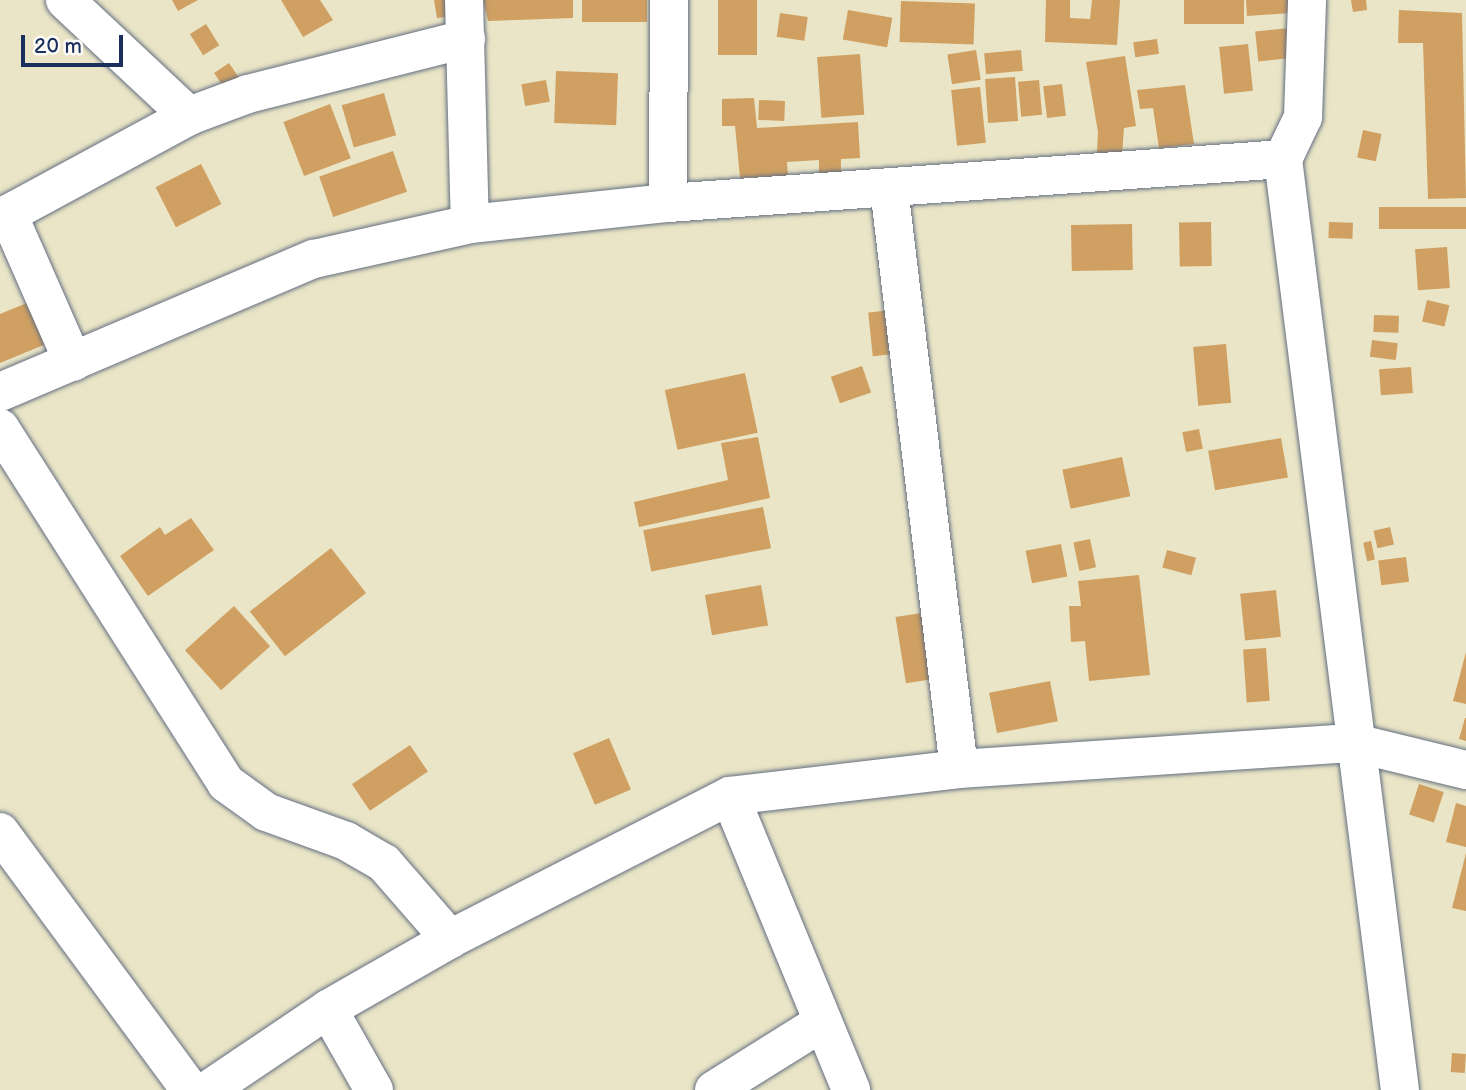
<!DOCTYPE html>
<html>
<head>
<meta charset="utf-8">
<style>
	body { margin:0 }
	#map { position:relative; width:1466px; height:1090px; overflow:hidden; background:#eae5c6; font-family:"Balsamiq Sans",sans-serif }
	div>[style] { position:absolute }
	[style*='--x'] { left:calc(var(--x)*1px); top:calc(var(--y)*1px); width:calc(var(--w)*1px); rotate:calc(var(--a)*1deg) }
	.building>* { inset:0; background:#cfa062; transform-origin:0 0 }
	.roads { filter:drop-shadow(0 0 2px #636f82) drop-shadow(0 0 2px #636f82) }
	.minor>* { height:38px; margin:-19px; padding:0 19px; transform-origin:19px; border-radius:19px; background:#fff }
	span { translate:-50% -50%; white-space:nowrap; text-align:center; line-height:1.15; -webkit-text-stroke:5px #fdfcf7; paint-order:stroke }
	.scale { position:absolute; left:21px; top:35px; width:102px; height:32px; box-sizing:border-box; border:4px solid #1b2f5e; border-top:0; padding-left:9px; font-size:21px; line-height:24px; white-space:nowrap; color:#1b2f5e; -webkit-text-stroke:5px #fdfcf7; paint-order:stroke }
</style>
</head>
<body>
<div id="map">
	<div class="building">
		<div style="clip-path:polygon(172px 0,198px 0,178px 11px)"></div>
		<div style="clip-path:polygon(281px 0,320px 0,333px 20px,303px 37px)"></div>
		<div style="clip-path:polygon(434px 0,449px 0,452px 16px,437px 18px)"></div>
		<div style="clip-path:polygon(483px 0,573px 0,573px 18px,488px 21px)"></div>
		<div style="left:582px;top:0;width:65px;height:22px"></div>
		<div style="left:718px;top:0;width:39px;height:55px"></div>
		<div style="clip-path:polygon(1046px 0,1070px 0,1070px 18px,1090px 19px,1092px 0,1120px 0,1117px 45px,1045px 42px)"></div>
		<div style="left:1184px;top:0;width:60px;height:24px"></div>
		<div style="clip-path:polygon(1246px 0,1289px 0,1290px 13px,1247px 16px)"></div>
		<div style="clip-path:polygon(1351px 0,1366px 0,1367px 10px,1353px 12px)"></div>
		<div style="left:901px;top:1px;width:74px;height:41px;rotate:2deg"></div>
		<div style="left:848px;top:10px;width:45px;height:30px;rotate:10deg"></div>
		<div style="clip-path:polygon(1399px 10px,1462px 13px,1466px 198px,1428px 199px,1423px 43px,1398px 43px)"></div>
		<div style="left:780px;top:13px;width:28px;height:24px;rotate:8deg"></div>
		<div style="left:206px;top:24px;width:25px;height:19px;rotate:58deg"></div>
		<div style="left:1289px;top:28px;width:30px;height:34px;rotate:84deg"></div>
		<div style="left:1157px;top:39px;width:15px;height:24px;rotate:82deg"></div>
		<div style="left:1248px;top:44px;width:47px;height:29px;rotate:84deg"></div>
		<div style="left:976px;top:50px;width:30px;height:29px;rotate:81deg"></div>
		<div style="left:1021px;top:50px;width:21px;height:37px;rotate:85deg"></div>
		<div style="left:860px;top:54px;width:61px;height:43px;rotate:86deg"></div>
		<div style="clip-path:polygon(1125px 56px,1136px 126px,1124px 128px,1122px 155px,1097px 153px,1098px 132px,1086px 62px)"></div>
		<div style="left:229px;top:63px;width:25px;height:18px;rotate:56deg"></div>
		<div style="left:556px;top:71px;width:62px;height:52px;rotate:2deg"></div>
		<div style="left:1015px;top:77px;width:44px;height:30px;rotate:86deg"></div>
		<div style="left:546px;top:80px;width:22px;height:25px;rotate:80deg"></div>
		<div style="left:1039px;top:80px;width:35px;height:21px;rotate:85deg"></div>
		<div style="left:1062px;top:84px;width:32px;height:19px;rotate:83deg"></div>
		<div style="clip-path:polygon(1185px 85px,1194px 144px,1159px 148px,1153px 108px,1140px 109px,1137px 90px)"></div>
		<div style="left:980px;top:87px;width:56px;height:29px;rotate:84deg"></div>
		<div style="left:384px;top:93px;width:44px;height:44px;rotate:74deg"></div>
		<div style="clip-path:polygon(754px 98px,757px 128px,858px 122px,860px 158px,841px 159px,841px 178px,819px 179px,819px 160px,787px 162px,788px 176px,740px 178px,735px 126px,722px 126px,722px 99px)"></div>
		<div style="left:759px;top:100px;width:26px;height:20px;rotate:2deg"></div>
		<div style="left:330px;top:104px;width:58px;height:50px;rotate:69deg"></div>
		<div style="left:1363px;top:130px;width:19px;height:28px;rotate:12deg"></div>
		<div style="left:393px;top:151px;width:43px;height:78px;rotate:71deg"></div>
		<div style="left:201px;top:164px;width:45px;height:51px;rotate:63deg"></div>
		<div style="left:1466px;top:207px;width:22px;height:87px;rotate:90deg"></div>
		<div style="left:1211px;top:222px;width:44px;height:32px;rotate:89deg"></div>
		<div style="left:1329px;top:222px;width:24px;height:16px;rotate:2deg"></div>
		<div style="left:1132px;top:224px;width:46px;height:61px;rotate:89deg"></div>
		<div style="left:1447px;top:247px;width:41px;height:32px;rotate:86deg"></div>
		<div style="clip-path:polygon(34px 300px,51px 342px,0 363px,0 314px)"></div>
		<div style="left:1427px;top:300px;width:23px;height:22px;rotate:13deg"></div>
		<div style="left:901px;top:309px;width:44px;height:33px;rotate:84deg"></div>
		<div style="left:1374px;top:315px;width:25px;height:17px;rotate:2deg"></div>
		<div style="left:1372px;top:340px;width:26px;height:17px;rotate:7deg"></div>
		<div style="left:1226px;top:344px;width:59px;height:33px;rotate:85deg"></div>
		<div style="left:862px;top:366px;width:28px;height:33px;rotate:71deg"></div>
		<div style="left:1411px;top:367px;width:26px;height:32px;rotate:86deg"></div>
		<div style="left:745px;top:373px;width:61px;height:82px;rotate:78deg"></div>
		<div style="left:1199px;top:429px;width:20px;height:17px;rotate:79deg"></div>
		<div style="clip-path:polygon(758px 437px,770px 498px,639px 527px,634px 502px,728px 480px,721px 443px)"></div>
		<div style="left:1281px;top:438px;width:40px;height:74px;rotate:80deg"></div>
		<div style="left:1122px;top:457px;width:40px;height:61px;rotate:78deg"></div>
		<div style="left:763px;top:507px;width:42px;height:122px;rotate:79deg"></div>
		<div style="clip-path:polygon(191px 518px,214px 550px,148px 596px,120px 556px,160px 527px,165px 535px)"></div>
		<div style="left:1390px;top:527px;width:18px;height:17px;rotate:77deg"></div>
		<div style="left:1090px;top:539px;width:29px;height:17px;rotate:78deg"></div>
		<div style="left:1371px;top:541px;width:19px;height:8px;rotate:78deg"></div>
		<div style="left:1061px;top:544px;width:33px;height:36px;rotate:79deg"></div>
		<div style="left:331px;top:548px;width:57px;height:103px;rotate:52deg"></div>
		<div style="left:1167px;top:550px;width:30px;height:18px;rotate:15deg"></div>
		<div style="left:1406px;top:557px;width:25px;height:28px;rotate:83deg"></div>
		<div style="clip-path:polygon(1139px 575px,1150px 675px,1089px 681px,1085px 641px,1071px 642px,1069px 606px,1081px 606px,1078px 581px)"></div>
		<div style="left:761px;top:585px;width:41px;height:57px;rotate:80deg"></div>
		<div style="left:1276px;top:590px;width:47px;height:36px;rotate:84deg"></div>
		<div style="left:234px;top:606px;width:54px;height:66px;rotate:48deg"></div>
		<div style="left:934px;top:611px;width:67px;height:39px;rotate:81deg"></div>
		<div style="left:1266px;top:648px;width:53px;height:23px;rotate:86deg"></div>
		<div style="clip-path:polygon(1466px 652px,1466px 704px,1453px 701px)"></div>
		<div style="left:1050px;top:681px;width:41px;height:62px;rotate:79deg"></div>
		<div style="clip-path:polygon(1465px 718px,1466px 718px,1466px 741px,1459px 739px)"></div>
		<div style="left:609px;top:738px;width:56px;height:39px;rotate:67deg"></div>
		<div style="left:410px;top:745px;width:32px;height:70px;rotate:56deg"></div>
		<div style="left:1419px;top:784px;width:26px;height:32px;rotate:18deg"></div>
		<div style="clip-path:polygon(1456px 803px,1466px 806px,1466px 847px,1446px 842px)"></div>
		<div style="clip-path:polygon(1466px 853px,1466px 911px,1452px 908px)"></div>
		<div style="left:1452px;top:1053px;width:14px;height:19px;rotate:4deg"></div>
	</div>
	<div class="roads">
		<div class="minor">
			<div style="--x:65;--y:0;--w:170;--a:43.1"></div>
			<div style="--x:464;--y:0;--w:224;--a:88.5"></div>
			<div style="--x:669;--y:0;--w:203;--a:90.3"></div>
			<div style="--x:668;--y:203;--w:617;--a:-4.09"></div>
			<div style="--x:1283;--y:159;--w:938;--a:82.84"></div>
			<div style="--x:1283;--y:159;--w:47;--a:-64.5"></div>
			<div style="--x:1303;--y:117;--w:117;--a:-88"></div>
			<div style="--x:889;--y:188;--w:585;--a:83.13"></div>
			<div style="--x:73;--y:362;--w:162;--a:-113.7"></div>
			<div style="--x:8;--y:214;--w:206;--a:-28.4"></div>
			<div style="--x:189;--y:116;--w:63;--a:-20.4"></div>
			<div style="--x:248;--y:94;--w:225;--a:-14.2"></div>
			<div style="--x:0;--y:392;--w:341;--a:-23"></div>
			<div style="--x:314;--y:259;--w:160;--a:-12.6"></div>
			<div style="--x:470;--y:224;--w:199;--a:-6.1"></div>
			<div style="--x:0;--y:428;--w:421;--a:57.5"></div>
			<div style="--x:226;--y:783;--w:49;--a:35.9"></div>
			<div style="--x:266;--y:812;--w:85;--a:19.9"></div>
			<div style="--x:346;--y:841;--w:44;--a:30.1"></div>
			<div style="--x:384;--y:863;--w:101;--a:49"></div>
			<div style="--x:730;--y:796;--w:318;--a:67.6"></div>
			<div style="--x:0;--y:832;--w:320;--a:53.6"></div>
			<div style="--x:328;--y:1009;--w:93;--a:60.4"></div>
			<div style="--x:208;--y:1090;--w:145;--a:-34"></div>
			<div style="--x:328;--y:1009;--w:141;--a:-29.8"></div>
			<div style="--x:450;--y:939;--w:314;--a:-27.1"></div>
			<div style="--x:730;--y:796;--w:231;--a:-6.7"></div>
			<div style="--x:959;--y:769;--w:397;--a:-3.8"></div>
			<div style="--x:1355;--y:743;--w:114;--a:13.7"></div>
			<div style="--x:714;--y:1090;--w:128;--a:-32"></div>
		</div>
	</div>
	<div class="scale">20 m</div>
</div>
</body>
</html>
